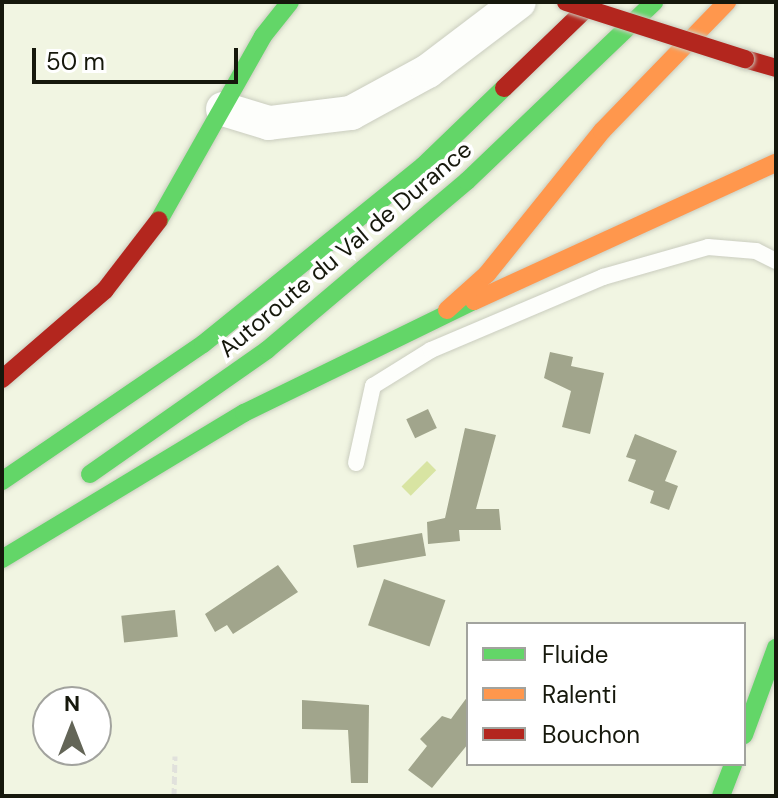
<!DOCTYPE html>
<html>
<head>
<meta charset="utf-8">
<style>
	body { margin:0 }
	#map { position:relative; width:778px; height:798px; overflow:hidden; background:#f1f5e2; font-family:"DM Sans",sans-serif }
	div>[style] { position:absolute }
	[style*='--x'] { left:calc(var(--x)*1px); top:calc(var(--y)*1px); width:calc(var(--w)*1px); rotate:calc(var(--a)*1deg) }
	.water>* { inset:0; background:#d8e4a2; transform-origin:0 0 }
	.building>* { inset:0; background:#a1a58c; transform-origin:0 0 }
	.path>* { height:5px; margin-top:-2.5px; transform-origin:0; background:repeating-linear-gradient(90deg,#e1e1dc 0 8px,transparent 0 12px) }
	.roads { filter:drop-shadow(0 0 2px #cacdbf) drop-shadow(0 0 2px #cacdbf) }
	.lane>* { height:16px; margin:-8px; padding:0 8px; transform-origin:8px; border-radius:8px; background:#fdfefb }
	.street>* { height:34px; margin:-17px; padding:0 17px; transform-origin:17px; border-radius:17px; background:#fdfefb }
	.fast>* { height:18px; margin:-9px; padding:0 9px; transform-origin:9px; border-radius:9px; background:#63d668 }
	.slow>* { height:18px; margin:-9px; padding:0 9px; transform-origin:9px; border-radius:9px; background:#ff974d }
	.jam>* { height:18px; margin:-9px; padding:0 9px; transform-origin:9px; border-radius:9px; background:#b3261e }
	.bridges { filter:drop-shadow(0 0 2px #cacdbf) drop-shadow(0 0 2px #cacdbf) }
	.jam-bridge>* { height:18px; margin:-9px; padding:0 9px; transform-origin:9px; border-radius:9px; background:#b3261e }
	span { translate:-50% -50%; white-space:nowrap; text-align:center; line-height:1.15; -webkit-text-stroke:7px #fff; paint-order:stroke }
	.street-label { font-size:24px; color:#16180c }
	.frame { position:absolute; inset:0; border:4px solid #16180c; pointer-events:none }
	.legend { position:absolute; left:466px; top:622px; width:280px; height:144px; box-sizing:border-box; background:#fff; border:2px solid #a2a39e; margin:0; padding:10px 14px; list-style:none; font-size:24px; color:#16180c }
	.legend li { display:flex; align-items:center; gap:16px; height:40px }
	.legend b { width:40px; border:2px solid #a2a39e }
	.north { position:absolute; left:32px; top:686px; width:80px; height:80px; box-sizing:border-box; background:#fff; border:2px solid #a2a39e; border-radius:50%; rotate:0deg; font-size:22px; font-weight:700; line-height:32px; text-align:center; color:#16180c }
	.north::after { content:''; display:block; margin:auto; width:28px; height:36px; background:#636557; clip-path:polygon(50% 0,100% 100%,50% 72%,0 100%) }
	.scale { position:absolute; left:32px; top:48px; width:206px; height:36px; box-sizing:border-box; border:4px solid #16180c; border-top:0; padding-left:10px; font-size:24px; line-height:28px; white-space:nowrap; color:#16180c; -webkit-text-stroke:6px #fff; paint-order:stroke }
</style>
</head>
<body>
<div id="map">
	<div class="water">
		<div style="left:427px;top:461px;width:13px;height:36px;rotate:45deg"></div>
	</div>
	<div class="building">
		<div style="clip-path:polygon(550px 352px,573px 357px,571px 366px,604px 373px,590px 434px,562px 427px,571px 391px,544px 378px)"></div>
		<div style="left:428px;top:409px;width:21px;height:24px;rotate:65deg"></div>
		<div style="clip-path:polygon(465px 428px,496px 435px,476px 509px,499px 509px,501px 530px,459px 530px,460px 541px,428px 544px,427px 522px,445px 518px)"></div>
		<div style="clip-path:polygon(635px 434px,677px 451px,665px 481px,678px 486px,669px 510px,650px 503px,654px 491px,628px 481px,636px 460px,626px 457px)"></div>
		<div style="left:422px;top:533px;width:23px;height:70px;rotate:80deg"></div>
		<div style="clip-path:polygon(278px 565px,298px 592px,233px 634px,227px 625px,215px 632px,205px 614px)"></div>
		<div style="left:384px;top:579px;width:65px;height:49px;rotate:19deg"></div>
		<div style="left:175px;top:610px;width:27px;height:54px;rotate:84deg"></div>
		<div style="clip-path:polygon(468px 696px,468px 744px,432px 788px,408px 770px,427px 746px,420px 739px,442px 716px,451px 719px)"></div>
		<div style="clip-path:polygon(302px 700px,369px 705px,368px 783px,351px 783px,348px 730px,302px 729px)"></div>
	</div>
	<div class="path">
		<div style="--x:174;--y:796;--w:40;--a:-88.6"></div>
	</div>
	<div class="roads">
		<div class="lane">
			<div style="--x:356;--y:463;--w:79;--a:-77.6"></div>
			<div style="--x:373;--y:386;--w:68;--a:-31.8"></div>
			<div style="--x:431;--y:350;--w:187;--a:-23"></div>
			<div style="--x:603;--y:277;--w:109;--a:-15.9"></div>
			<div style="--x:708;--y:247;--w:48;--a:4.8"></div>
			<div style="--x:756;--y:251;--w:22;--a:27"></div>
		</div>
		<div class="street">
			<div style="--x:223;--y:109;--w:48;--a:16.9"></div>
			<div style="--x:269;--y:123;--w:83;--a:-7"></div>
			<div style="--x:351;--y:113;--w:88;--a:-28.6"></div>
			<div style="--x:428;--y:71;--w:114;--a:-37.2"></div>
		</div>
		<div class="fast">
			<div style="--x:159;--y:220;--w:211;--a:-60.5"></div>
			<div style="--x:263;--y:36;--w:43;--a:-51.5"></div>
			<div style="--x:90;--y:474;--w:216;--a:-35"></div>
			<div style="--x:267;--y:350;--w:262;--a:-40.2"></div>
			<div style="--x:467;--y:181;--w:259;--a:-43.7"></div>
			<div style="--x:2;--y:481;--w:243;--a:-34.3"></div>
			<div style="--x:203;--y:344;--w:283;--a:-39"></div>
			<div style="--x:423;--y:166;--w:112;--a:-43.9"></div>
			<div style="--x:2;--y:559;--w:283;--a:-31.1"></div>
			<div style="--x:244;--y:413;--w:256;--a:-26"></div>
			<div style="--x:744;--y:735;--w:93;--a:-69.8"></div>
			<div style="--x:721;--y:796;--w:34;--a:-69"></div>
		</div>
		<div class="slow">
			<div style="--x:474;--y:301;--w:332;--a:-24.6"></div>
			<div style="--x:447;--y:310;--w:54;--a:-42"></div>
			<div style="--x:487;--y:274;--w:184;--a:-51.2"></div>
			<div style="--x:602;--y:131;--w:180;--a:-45.9"></div>
		</div>
		<div class="jam">
			<div style="--x:745;--y:59;--w:32;--a:16"></div>
			<div style="--x:504;--y:88;--w:124;--a:-44"></div>
			<div style="--x:2;--y:379;--w:136;--a:-40.8"></div>
			<div style="--x:105;--y:290;--w:88;--a:-52.4"></div>
		</div>
	</div>
	<div class="bridges">
		<div class="jam-bridge">
			<div style="--x:566;--y:2;--w:188;--a:17.7"></div>
		</div>
	</div>
	<div class="street-label">
		<span style="left:345px;top:249px;rotate:-40deg">Autoroute du Val de Durance</span>
	</div>
	<div class="frame"></div>
	<ul class="legend">
	<li><b style="height:10px;background:#63d668"></b>Fluide</li>
	<li><b style="height:10px;background:#ff974d"></b>Ralenti</li>
	<li><b style="height:10px;background:#b3261e"></b>Bouchon</li>
	</ul>
	<div class="north">N</div>
	<div class="scale">50 m</div>
</div>
</body>
</html>
